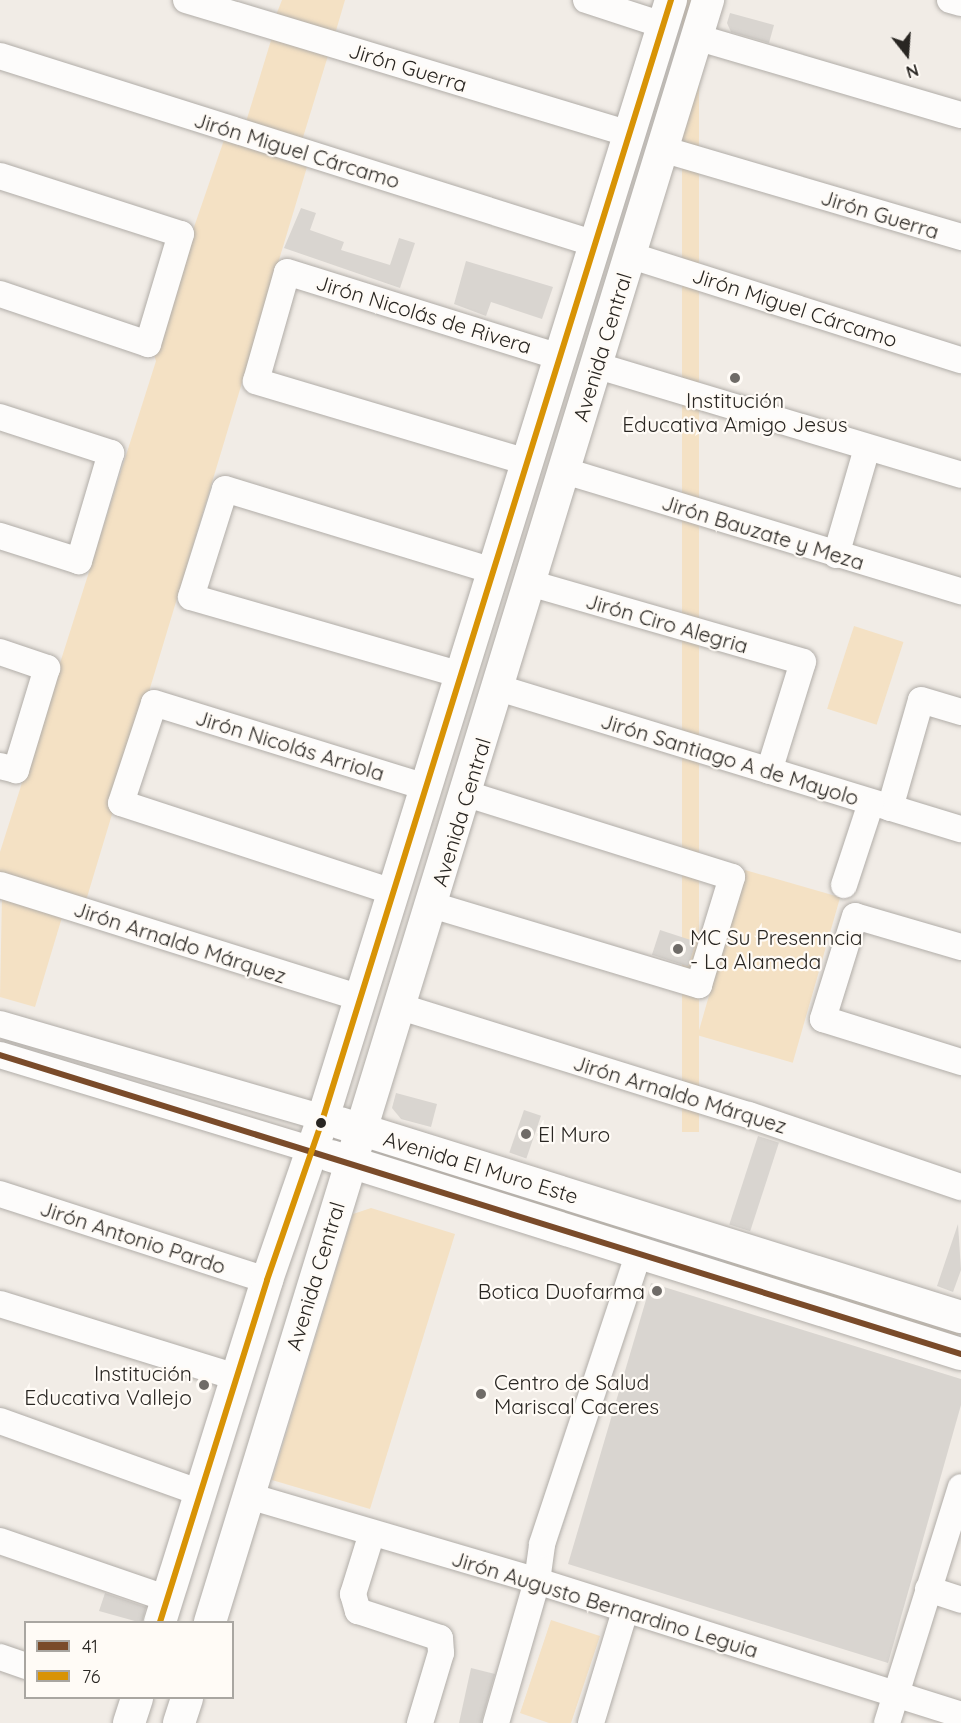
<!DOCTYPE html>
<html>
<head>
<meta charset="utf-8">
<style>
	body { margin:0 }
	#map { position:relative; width:961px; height:1723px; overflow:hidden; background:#f1ece6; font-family:Quicksand,sans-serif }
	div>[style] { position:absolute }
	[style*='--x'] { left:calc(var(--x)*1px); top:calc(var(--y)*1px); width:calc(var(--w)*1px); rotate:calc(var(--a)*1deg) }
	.green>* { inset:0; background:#f4e1c4; transform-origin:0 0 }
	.building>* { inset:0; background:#d9d5d0; transform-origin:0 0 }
	.roads { filter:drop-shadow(0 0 2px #b1ada8) drop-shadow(0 0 2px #b1ada8) }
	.minor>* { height:26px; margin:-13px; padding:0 13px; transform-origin:13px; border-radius:13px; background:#fdfcfb }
	.major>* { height:32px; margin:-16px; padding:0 16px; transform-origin:16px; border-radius:16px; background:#fdfcfb }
	.bus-1>* { height:6px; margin:-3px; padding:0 3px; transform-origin:3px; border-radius:3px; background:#7a4b2a }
	.bus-2>* { height:6px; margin:-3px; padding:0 3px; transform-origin:3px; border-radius:3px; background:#d89305 }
	.dots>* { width:16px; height:16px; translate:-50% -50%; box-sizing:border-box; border:3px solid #fffbf6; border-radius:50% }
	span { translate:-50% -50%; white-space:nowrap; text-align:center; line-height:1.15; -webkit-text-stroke:4.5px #fffbf6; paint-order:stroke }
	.street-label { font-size:21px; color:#292622 }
	.poi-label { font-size:21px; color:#292622 }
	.left { translate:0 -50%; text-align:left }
	.right { translate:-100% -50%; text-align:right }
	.legend { position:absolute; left:24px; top:1621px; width:210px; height:78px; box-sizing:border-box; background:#fffbf6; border:2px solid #a9a6a1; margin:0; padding:8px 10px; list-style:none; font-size:18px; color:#292622 }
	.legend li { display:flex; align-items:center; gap:12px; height:30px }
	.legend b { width:30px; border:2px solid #a9a6a1 }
	.north { position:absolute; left:877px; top:24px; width:60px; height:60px; -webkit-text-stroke:4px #fffbf6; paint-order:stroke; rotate:163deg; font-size:16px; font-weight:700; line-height:24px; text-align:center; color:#292622 }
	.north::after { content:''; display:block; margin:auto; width:21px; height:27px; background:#292622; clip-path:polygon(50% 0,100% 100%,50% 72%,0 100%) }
</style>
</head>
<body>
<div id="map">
	<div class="green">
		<div style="clip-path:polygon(282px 0,345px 0,335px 34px,276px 15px)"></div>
		<div style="left:682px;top:0;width:17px;height:1132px"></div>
		<div style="left:272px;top:37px;width:59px;height:97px;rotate:17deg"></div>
		<div style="clip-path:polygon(224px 140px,307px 167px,85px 904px,0 879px,0 852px,156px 361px,152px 349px)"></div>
		<div style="left:854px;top:626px;width:52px;height:87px;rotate:18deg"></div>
		<div style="left:745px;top:870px;width:99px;height:172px;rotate:16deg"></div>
		<div style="clip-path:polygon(2px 896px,63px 914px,35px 1007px,0 997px)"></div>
		<div style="left:385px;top:1145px;width:282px;height:17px;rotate:17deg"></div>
		<div style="clip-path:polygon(371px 1208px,455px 1234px,370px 1509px,272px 1480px,353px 1214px)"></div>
		<div style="left:728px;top:1253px;width:244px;height:13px;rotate:17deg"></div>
		<div style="clip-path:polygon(551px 1620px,600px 1636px,571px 1723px,549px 1723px,520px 1713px)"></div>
	</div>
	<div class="building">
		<div style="clip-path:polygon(730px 13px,774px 25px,769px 43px,731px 32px,727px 23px)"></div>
		<div style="clip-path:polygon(301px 208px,316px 213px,310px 230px,344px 242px,341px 250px,390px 265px,399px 238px,415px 243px,400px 288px,284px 248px)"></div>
		<div style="clip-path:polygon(466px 261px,553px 287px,542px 319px,491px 302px,486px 316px,454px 304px)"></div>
		<div style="left:660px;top:930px;width:38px;height:26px;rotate:18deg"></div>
		<div style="clip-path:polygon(396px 1093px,437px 1104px,431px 1127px,401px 1119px,392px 1108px)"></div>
		<div style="left:524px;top:1110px;width:18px;height:45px;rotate:19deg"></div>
		<div style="left:758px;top:1136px;width:22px;height:93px;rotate:18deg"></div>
		<div style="clip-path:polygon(958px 1224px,961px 1270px,953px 1292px,937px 1286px)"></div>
		<div style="clip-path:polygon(651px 1283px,961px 1379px,961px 1405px,888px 1663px,568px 1564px)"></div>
		<div style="clip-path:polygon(105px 1593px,146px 1607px,142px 1623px,99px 1611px)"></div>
		<div style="clip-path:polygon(471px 1668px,495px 1674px,481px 1723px,459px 1723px)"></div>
	</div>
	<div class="roads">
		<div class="minor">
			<div style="--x:186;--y:0;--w:463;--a:16.8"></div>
			<div style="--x:586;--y:0;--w:81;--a:18"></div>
			<div style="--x:950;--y:0;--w:11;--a:15"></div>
			<div style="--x:696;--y:37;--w:276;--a:16.4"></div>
			<div style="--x:0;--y:56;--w:624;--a:17.53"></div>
			<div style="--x:662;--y:149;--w:312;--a:16.4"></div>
			<div style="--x:0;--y:176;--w:190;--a:17.8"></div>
			<div style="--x:181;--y:234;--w:115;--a:106.7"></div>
			<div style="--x:148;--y:344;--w:156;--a:-161.3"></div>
			<div style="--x:629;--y:255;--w:348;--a:17.6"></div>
			<div style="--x:595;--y:365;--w:382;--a:16.7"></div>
			<div style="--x:0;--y:417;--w:117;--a:18"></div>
			<div style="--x:111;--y:453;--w:113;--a:106.5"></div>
			<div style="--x:79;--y:561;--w:83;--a:-162.4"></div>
			<div style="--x:527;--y:462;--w:283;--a:-163.4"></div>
			<div style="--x:256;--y:381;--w:113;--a:-74.1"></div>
			<div style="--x:287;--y:272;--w:286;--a:17.3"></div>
			<div style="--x:565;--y:471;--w:414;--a:16.9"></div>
			<div style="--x:836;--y:555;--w:111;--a:-73.8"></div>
			<div style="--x:530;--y:583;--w:284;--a:16.1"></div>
			<div style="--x:803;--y:662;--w:114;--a:107.3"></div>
			<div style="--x:0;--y:652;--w:50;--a:18.8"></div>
			<div style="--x:47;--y:668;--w:107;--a:106.9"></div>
			<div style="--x:16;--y:770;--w:16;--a:-166"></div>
			<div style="--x:461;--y:675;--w:281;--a:-163.9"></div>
			<div style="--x:191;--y:597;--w:113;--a:-72.5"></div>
			<div style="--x:225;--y:489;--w:280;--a:17"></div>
			<div style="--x:499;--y:688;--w:483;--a:17"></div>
			<div style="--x:890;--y:808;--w:112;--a:-74"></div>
			<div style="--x:921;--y:700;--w:42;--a:16.7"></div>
			<div style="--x:0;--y:885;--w:377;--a:17.4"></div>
			<div style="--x:844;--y:885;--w:86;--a:-71.8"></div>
			<div style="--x:393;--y:892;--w:286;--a:-161.9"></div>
			<div style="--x:121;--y:803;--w:105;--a:-71.7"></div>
			<div style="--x:154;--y:703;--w:285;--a:17.2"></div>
			<div style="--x:432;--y:905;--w:279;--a:16.7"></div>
			<div style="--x:699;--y:985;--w:113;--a:-73"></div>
			<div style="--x:732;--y:877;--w:278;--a:-162.6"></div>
			<div style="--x:961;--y:947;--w:110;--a:-163.7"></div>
			<div style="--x:855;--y:916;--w:108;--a:107.3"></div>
			<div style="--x:823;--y:1019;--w:145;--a:17.3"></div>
			<div style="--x:398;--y:1006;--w:368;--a:17.3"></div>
			<div style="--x:749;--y:1115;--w:224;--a:18.8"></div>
			<div style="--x:0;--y:1024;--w:336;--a:16.2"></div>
			<div style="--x:0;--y:1055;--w:327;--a:16.9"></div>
			<div style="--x:0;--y:1194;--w:281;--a:17.9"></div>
			<div style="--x:0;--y:1304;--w:247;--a:17.2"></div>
			<div style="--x:0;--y:1421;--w:214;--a:19.7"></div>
			<div style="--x:249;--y:1496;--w:300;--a:16.4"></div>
			<div style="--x:537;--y:1581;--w:445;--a:17.5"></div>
			<div style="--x:372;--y:1533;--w:64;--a:107.3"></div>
			<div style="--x:353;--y:1594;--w:18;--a:74"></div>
			<div style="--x:358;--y:1611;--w:86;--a:18.2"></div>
			<div style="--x:440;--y:1638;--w:15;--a:86"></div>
			<div style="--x:441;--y:1653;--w:73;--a:106.7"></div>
			<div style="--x:0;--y:1541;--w:178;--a:19"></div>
			<div style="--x:928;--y:1589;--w:35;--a:18"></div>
			<div style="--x:0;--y:1657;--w:28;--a:19"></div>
			<div style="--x:496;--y:1723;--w:148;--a:-73.9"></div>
			<div style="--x:537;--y:1581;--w:37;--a:-82"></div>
			<div style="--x:542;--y:1544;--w:307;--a:-71.6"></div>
			<div style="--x:591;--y:1723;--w:117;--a:-73.1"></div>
			<div style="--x:887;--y:1723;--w:247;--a:-72.6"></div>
		</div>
		<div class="major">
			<div style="--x:340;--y:1123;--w:651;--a:17.35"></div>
			<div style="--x:331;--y:1156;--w:660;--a:17.45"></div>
			<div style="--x:160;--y:1622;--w:358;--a:-72.6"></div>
			<div style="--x:267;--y:1280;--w:171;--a:-70.9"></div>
			<div style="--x:323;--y:1118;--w:1171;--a:-72.71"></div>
			<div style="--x:210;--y:1622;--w:1697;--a:-72.93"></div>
			<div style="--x:129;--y:1723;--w:26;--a:-72"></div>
			<div style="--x:179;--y:1723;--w:26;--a:-72"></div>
		</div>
	</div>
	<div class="bus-1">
		<div style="--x:0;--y:1055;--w:1006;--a:17.28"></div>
	</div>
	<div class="bus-2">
		<div style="--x:160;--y:1622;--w:358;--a:-72.6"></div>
		<div style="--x:267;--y:1280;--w:171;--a:-70.9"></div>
		<div style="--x:323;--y:1118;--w:1171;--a:-72.71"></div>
	</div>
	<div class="dots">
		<div style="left:735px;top:378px;background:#6f6b67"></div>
		<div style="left:678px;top:949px;background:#6f6b67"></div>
		<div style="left:321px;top:1123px;background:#292622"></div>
		<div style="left:526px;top:1134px;background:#6f6b67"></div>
		<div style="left:657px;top:1291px;background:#6f6b67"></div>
		<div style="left:204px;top:1385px;background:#6f6b67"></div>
		<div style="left:481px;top:1394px;background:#6f6b67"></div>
	</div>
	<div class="street-label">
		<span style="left:408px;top:67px;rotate:17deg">Jirón Guerra</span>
		<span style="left:297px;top:150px;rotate:17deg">Jirón Miguel Cárcamo</span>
		<span style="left:880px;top:214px;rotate:17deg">Jirón Guerra</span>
		<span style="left:795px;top:307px;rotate:18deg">Jirón Miguel Cárcamo</span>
		<span style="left:424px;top:314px;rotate:17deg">Jirón Nicolás de Rivera</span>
		<span style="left:602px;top:347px;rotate:-73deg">Avenida Central</span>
		<span style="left:763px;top:532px;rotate:17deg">Jirón Bauzate y Meza</span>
		<span style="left:667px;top:623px;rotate:16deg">Jirón Ciro Alegria</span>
		<span style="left:290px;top:745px;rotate:17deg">Jirón Nicolás Arriola</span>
		<span style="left:730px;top:759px;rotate:17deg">Jirón Santiago A de Mayolo</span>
		<span style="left:461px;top:812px;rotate:-73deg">Avenida Central</span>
		<span style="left:180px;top:942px;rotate:18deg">Jirón Arnaldo Márquez</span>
		<span style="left:680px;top:1094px;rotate:17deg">Jirón Arnaldo Márquez</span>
		<span style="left:481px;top:1167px;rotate:17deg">Avenida El Muro Este</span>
		<span style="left:133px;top:1237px;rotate:18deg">Jirón Antonio Pardo</span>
		<span style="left:315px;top:1276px;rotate:-73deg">Avenida Central</span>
		<span style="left:605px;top:1604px;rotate:17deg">Jirón Augusto Bernardino Leguia</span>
	</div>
	<div class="poi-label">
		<span style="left:735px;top:412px">Institución<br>Educativa Amigo Jesus</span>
		<span class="left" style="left:690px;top:949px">MC Su Presenncia<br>- La Alameda</span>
		<span class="left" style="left:538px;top:1134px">El Muro</span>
		<span class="right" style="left:645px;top:1291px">Botica Duofarma</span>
		<span class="right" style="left:192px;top:1385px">Institución<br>Educativa Vallejo</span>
		<span class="left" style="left:494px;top:1394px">Centro de Salud<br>Mariscal Caceres</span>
	</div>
	<ul class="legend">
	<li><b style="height:8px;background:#7a4b2a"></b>41</li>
	<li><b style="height:8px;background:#d89305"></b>76</li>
	</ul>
	<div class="north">N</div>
</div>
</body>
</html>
